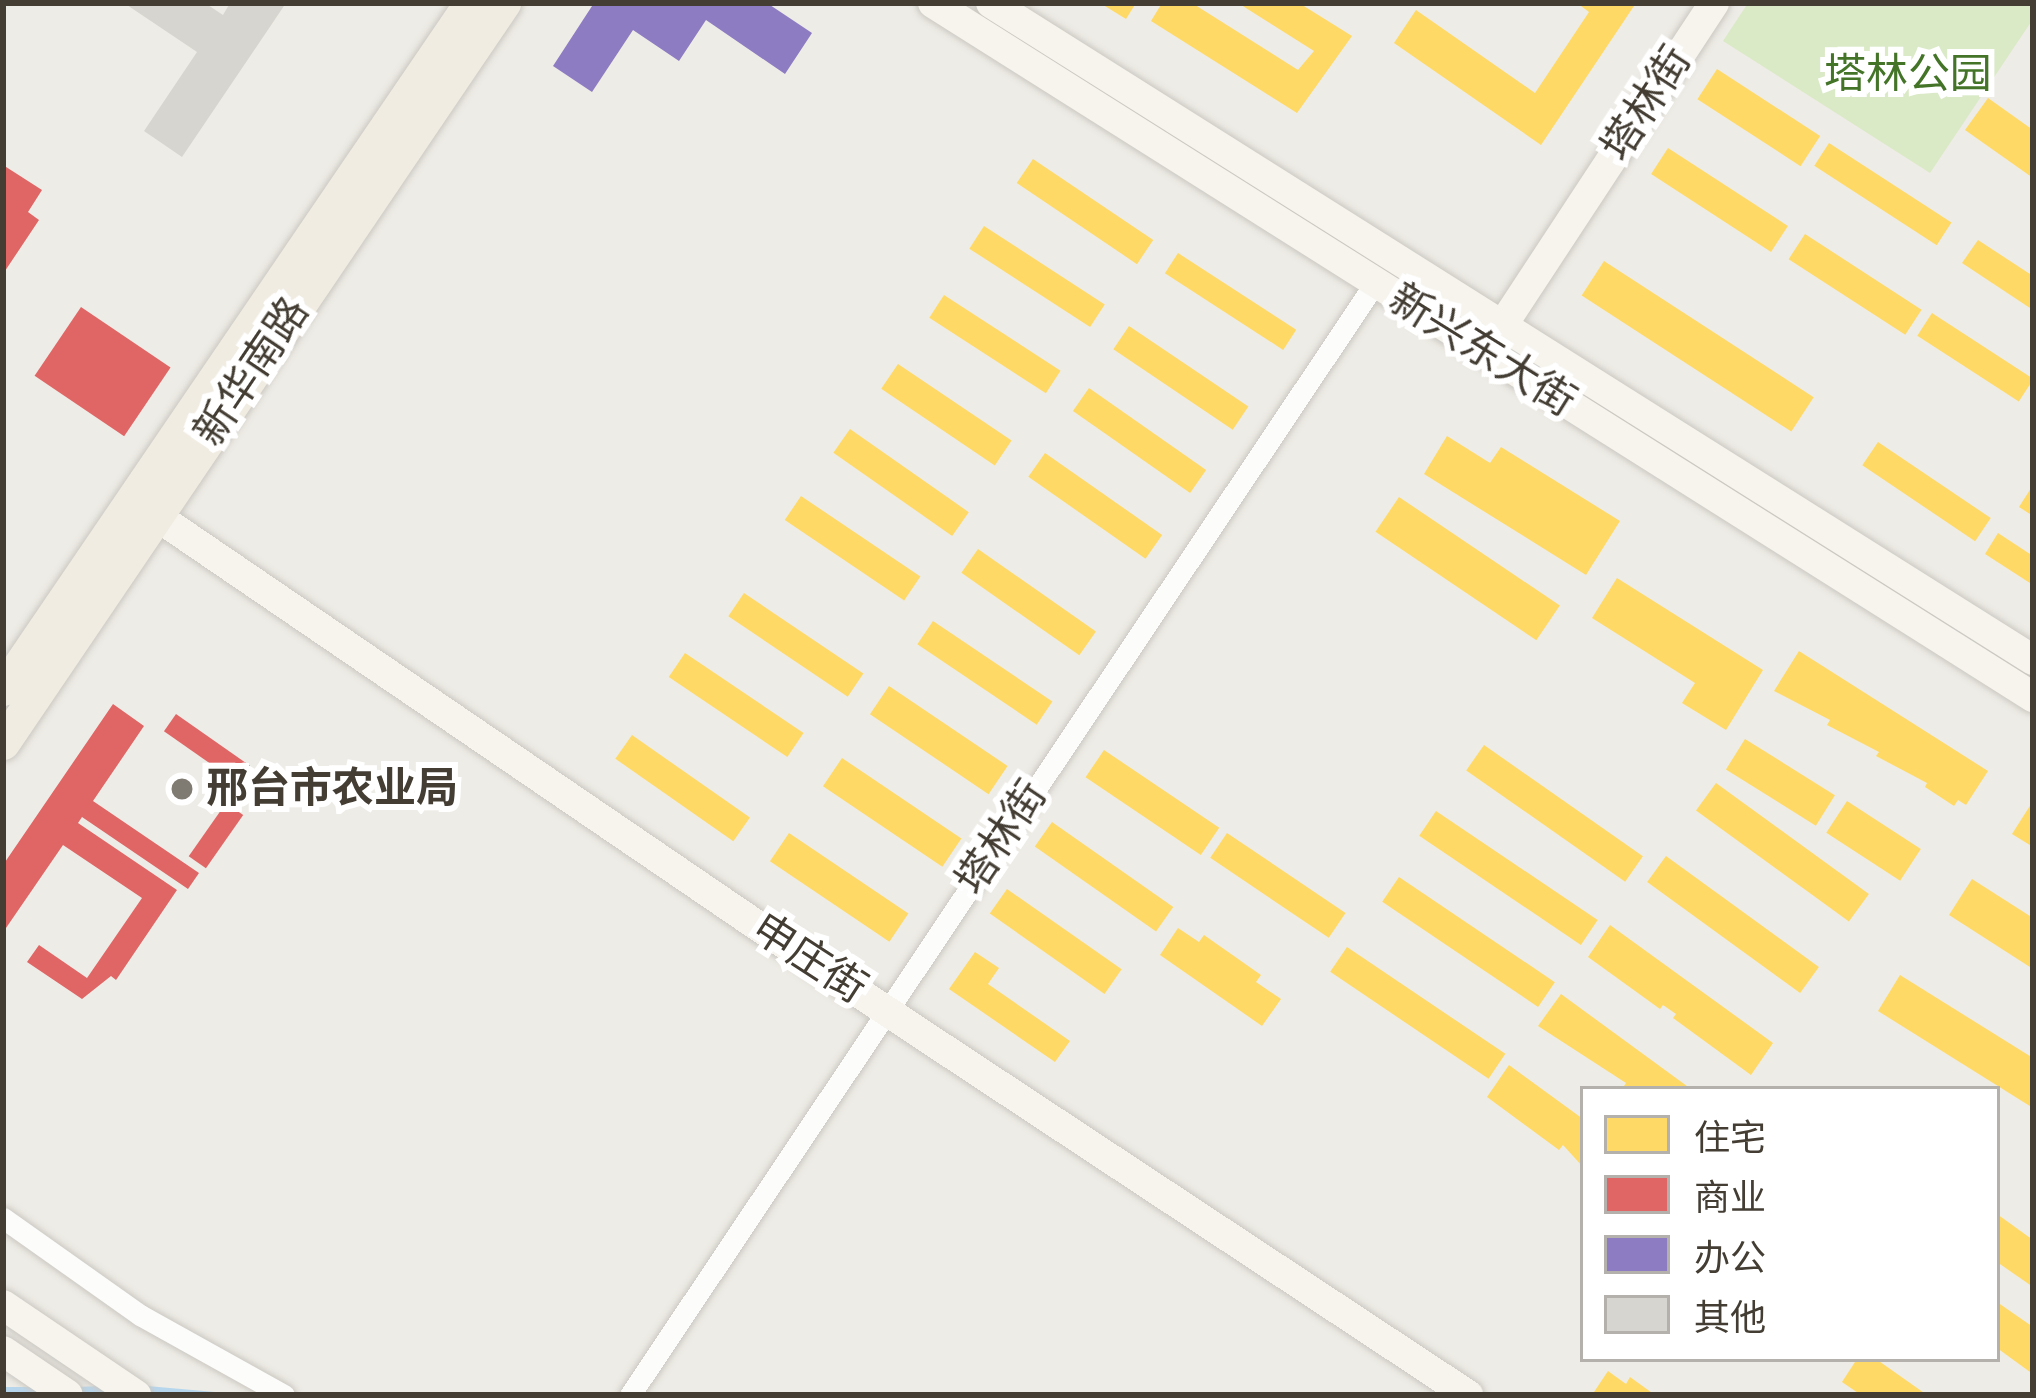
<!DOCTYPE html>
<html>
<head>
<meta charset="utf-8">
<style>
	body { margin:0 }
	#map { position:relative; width:2036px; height:1398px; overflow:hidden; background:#eeece6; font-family:Signika,"Noto Sans SC",sans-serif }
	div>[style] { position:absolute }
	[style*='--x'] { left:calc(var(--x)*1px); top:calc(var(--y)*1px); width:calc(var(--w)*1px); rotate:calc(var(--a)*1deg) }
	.green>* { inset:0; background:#dae9c6 }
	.homes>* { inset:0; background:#ffd966; transform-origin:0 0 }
	.shops>* { inset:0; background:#e06666; transform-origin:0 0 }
	.offices>* { inset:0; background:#8e7cc3 }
	.stream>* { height:6px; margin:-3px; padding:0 3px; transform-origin:3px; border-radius:3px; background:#b6d6ed }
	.building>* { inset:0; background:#d7d5cf }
	.roads { filter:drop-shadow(0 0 3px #cbc8c2) drop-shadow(0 0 3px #cbc8c2) }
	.street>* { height:21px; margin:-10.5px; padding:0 10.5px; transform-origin:10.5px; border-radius:10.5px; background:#fcfcfb }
	.secondary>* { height:30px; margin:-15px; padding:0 15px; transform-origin:15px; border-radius:15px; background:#f6f4ed }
	.primary>* { height:33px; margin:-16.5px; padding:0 16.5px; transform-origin:16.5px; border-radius:16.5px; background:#f0ece2 }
	.dots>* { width:33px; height:33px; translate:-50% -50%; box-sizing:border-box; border:6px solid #fff; border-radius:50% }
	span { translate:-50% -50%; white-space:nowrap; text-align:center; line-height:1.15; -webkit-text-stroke:12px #fff; paint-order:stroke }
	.park-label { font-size:42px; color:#437427 }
	.street-label { font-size:42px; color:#433d33 }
	.poi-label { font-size:42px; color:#433d33; font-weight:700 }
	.left { translate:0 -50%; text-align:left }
	.frame { position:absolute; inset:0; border:6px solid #433d33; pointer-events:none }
	.legend { position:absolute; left:1580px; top:1086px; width:420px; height:276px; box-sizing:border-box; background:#fff; border:3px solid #b4b1ad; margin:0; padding:15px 21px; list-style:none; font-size:36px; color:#433d33 }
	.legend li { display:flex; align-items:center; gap:24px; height:60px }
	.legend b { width:60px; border:3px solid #b4b1ad }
</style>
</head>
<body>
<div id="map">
	<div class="green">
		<div style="clip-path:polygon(1748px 3px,2033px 3px,2033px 19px,1930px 173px,1723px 41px)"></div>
	</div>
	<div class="homes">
		<div style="clip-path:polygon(1100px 3px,1136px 3px,1126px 19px)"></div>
		<div style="clip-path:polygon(1162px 3px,1192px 3px,1298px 70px,1314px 51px,1238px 3px,1299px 3px,1352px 36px,1297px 113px,1151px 21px)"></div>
		<div style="clip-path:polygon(1577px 3px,1636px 3px,1541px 145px,1394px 43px,1416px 10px,1535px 93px,1589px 12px)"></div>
		<div style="left:1717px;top:69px;width:123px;height:36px;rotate:33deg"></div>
		<div style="clip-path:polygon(1988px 98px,2033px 130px,2033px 178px,1965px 130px)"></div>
		<div style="left:1829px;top:143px;width:146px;height:27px;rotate:33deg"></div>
		<div style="left:1668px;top:148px;width:143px;height:31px;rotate:33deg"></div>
		<div style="left:1033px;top:159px;width:145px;height:29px;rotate:34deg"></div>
		<div style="left:984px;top:226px;width:144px;height:27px;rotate:33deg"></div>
		<div style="left:1805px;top:234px;width:139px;height:30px;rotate:33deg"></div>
		<div style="clip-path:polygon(1978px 240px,2033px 276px,2033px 310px,1962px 263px)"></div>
		<div style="left:1178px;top:253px;width:141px;height:24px;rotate:33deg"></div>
		<div style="left:1604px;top:261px;width:250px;height:41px;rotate:33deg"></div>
		<div style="left:944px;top:295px;width:139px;height:27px;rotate:33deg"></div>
		<div style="left:1932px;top:313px;width:121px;height:27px;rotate:33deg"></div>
		<div style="left:1129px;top:326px;width:144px;height:28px;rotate:34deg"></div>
		<div style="left:898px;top:364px;width:137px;height:30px;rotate:34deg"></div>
		<div style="left:1089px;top:388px;width:143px;height:28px;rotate:35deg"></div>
		<div style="left:850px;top:429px;width:145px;height:29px;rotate:35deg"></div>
		<div style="clip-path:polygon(1447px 436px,1490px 463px,1501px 447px,1620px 521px,1586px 575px,1424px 474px)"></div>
		<div style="left:1878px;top:442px;width:136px;height:28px;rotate:34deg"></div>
		<div style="left:1045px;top:453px;width:143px;height:29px;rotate:35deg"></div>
		<div style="clip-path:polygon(2033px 485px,2033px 516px,2019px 507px)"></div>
		<div style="left:801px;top:496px;width:144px;height:29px;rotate:34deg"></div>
		<div style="left:1399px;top:497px;width:194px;height:42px;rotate:34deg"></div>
		<div style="clip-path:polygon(1998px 533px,2033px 556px,2033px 585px,1985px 554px)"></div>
		<div style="left:978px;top:549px;width:144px;height:29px;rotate:35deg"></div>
		<div style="clip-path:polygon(1617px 578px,1763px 670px,1726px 730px,1682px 703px,1695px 683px,1592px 618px)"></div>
		<div style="left:744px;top:593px;width:144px;height:28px;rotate:34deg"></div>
		<div style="left:933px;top:621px;width:144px;height:28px;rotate:34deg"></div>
		<div style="clip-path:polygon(1799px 651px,1988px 771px,1966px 805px,1958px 800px,1954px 806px,1925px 787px,1927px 783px,1876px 756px,1879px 752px,1827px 725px,1830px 720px,1774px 691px)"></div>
		<div style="left:685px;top:653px;width:143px;height:29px;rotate:34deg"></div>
		<div style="left:889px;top:686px;width:143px;height:34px;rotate:34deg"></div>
		<div style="left:632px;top:735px;width:144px;height:29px;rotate:35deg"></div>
		<div style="left:1745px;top:739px;width:106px;height:36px;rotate:32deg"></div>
		<div style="left:1484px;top:745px;width:194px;height:31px;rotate:35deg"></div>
		<div style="left:1104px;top:750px;width:139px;height:33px;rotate:34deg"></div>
		<div style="left:842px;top:758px;width:144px;height:34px;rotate:34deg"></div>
		<div style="left:1716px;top:783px;width:189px;height:34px;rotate:36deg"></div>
		<div style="left:1847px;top:801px;width:88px;height:38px;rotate:33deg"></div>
		<div style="clip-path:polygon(2033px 801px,2033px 847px,2012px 834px)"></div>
		<div style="left:1436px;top:811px;width:195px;height:30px;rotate:34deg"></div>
		<div style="left:1052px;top:822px;width:148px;height:30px;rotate:35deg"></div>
		<div style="left:789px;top:833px;width:144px;height:34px;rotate:34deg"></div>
		<div style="left:1227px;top:833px;width:143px;height:30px;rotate:34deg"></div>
		<div style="left:1666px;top:856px;width:189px;height:32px;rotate:36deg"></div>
		<div style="left:1399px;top:877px;width:188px;height:30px;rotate:34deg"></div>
		<div style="clip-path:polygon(1972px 879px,2033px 918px,2033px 969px,1949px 915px)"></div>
		<div style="left:1007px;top:889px;width:140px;height:30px;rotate:35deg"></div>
		<div style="clip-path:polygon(1610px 925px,1773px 1043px,1751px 1075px,1673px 1018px,1676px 1014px,1663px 1005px,1660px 1009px,1588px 957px)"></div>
		<div style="clip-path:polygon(1178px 928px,1199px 942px,1204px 935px,1261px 975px,1256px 982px,1281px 999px,1262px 1026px,1160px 955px)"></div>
		<div style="left:1347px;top:947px;width:191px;height:30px;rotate:34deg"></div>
		<div style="clip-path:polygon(975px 952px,999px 968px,988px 984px,1070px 1041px,1055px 1062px,949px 989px)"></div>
		<div style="clip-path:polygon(1900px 975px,2033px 1058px,2033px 1108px,1878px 1011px)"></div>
		<div style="clip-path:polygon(1561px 994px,1691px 1089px,1622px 1089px,1626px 1083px,1538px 1026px)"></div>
		<div style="clip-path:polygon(1509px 1065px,1583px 1119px,1583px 1167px,1563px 1145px,1559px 1150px,1487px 1097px)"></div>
		<div style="clip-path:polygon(1997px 1214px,2033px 1240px,2033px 1287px,1997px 1262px)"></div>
		<div style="clip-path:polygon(1997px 1302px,2033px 1327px,2030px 1372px,1997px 1348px)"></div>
		<div style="clip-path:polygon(1857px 1359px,1876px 1359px,1927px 1395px,1861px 1395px,1842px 1382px)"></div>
		<div style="clip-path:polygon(1608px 1371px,1626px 1384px,1630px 1377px,1655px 1395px,1592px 1395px)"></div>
	</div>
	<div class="shops">
		<div style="clip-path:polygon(3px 165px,42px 190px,28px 212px,39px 220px,3px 274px)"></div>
		<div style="left:81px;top:307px;width:108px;height:83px;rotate:34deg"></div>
		<div style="clip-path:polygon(113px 704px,144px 726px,93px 801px,199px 873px,188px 889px,82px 817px,78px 823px,177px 890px,116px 980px,111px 976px,82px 999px,27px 962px,39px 945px,87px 978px,142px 898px,63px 845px,6px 928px,3px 865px)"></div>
		<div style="left:176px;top:714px;width:90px;height:21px;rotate:35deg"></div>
		<div style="left:226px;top:803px;width:21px;height:65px;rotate:35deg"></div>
	</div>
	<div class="offices">
		<div style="clip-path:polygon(594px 3px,767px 3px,812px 33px,785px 74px,706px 20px,679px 61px,633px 30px,592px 92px,553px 66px)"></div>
	</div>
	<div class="stream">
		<div style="--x:147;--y:1389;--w:68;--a:5"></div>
		<div style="--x:3;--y:1390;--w:35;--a:0"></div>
		<div style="--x:75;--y:1390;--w:29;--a:-2"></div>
	</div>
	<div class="building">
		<div style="clip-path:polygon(124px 3px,205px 3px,223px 15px,230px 3px,286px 3px,182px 157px,144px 131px,197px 52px)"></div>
	</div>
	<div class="roads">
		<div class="street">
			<div style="--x:3;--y:1218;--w:168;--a:35.3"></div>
			<div style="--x:140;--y:1315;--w:165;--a:29.1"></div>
			<div style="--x:630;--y:1395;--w:1338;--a:-56.18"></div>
		</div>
		<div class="secondary">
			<div style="--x:933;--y:3;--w:1301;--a:32.25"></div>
			<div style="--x:991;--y:3;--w:1232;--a:32.23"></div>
			<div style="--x:1502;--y:326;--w:386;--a:-56.7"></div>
			<div style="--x:155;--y:515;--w:726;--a:34.28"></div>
			<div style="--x:755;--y:924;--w:855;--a:33.45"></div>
			<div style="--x:3;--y:1305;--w:161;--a:34.1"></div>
			<div style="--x:3;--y:1351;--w:78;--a:34.1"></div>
		</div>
		<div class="primary">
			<div style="--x:3;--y:689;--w:830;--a:-55.75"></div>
			<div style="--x:3;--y:743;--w:894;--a:-55.9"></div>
		</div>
	</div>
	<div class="dots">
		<div style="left:182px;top:789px;background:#7f7a72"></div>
	</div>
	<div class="park-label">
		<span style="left:1908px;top:75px">塔林公园</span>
	</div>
	<div class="street-label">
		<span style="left:1647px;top:104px;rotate:-57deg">塔林街</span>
		<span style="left:1482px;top:351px;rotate:32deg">新兴东大街</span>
		<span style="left:252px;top:372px;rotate:-56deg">新华南路</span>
		<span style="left:1002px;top:838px;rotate:-56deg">塔林街</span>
		<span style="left:809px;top:959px;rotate:33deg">申庄街</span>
	</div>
	<div class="poi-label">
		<span class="left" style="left:206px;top:789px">邢台市农业局</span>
	</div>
	<div class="frame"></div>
	<ul class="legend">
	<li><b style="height:33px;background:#ffd966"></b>住宅</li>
	<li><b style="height:33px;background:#e06666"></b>商业</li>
	<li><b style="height:33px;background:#8e7cc3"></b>办公</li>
	<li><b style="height:33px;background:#d7d5cf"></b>其他</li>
	</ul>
</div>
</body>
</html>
